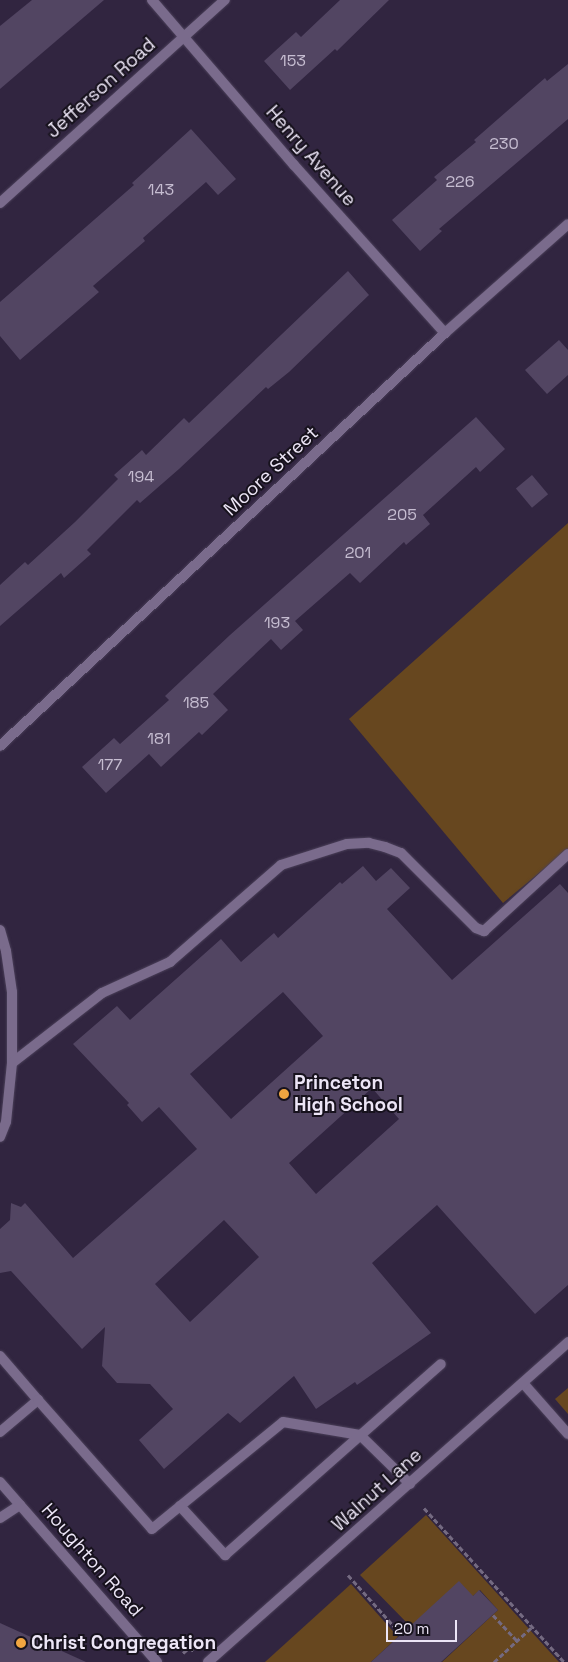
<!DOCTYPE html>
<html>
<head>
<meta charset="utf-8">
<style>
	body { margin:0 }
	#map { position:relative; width:568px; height:1662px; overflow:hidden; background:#312540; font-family:"Space Grotesk",sans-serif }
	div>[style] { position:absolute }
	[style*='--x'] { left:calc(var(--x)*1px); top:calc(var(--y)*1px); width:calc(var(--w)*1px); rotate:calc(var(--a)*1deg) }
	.green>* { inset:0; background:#67471f }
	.building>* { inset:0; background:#524562; transform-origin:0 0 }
	.path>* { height:3px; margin-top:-1.5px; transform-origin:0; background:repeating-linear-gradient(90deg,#746a81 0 5px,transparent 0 7.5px) }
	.roads { filter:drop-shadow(0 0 1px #4b4059) drop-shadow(0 0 1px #4b4059) }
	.lane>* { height:10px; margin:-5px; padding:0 5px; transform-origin:5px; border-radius:5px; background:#7a6b8c }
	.street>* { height:10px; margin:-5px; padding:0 5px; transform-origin:5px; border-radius:5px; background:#7a6b8c }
	.dots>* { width:14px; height:14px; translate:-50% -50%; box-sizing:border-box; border:2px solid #17121d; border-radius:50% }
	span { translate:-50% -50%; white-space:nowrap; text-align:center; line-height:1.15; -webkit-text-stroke:4px #17121d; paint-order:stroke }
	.number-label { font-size:16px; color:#c6bdd1 }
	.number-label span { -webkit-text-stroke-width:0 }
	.street-label { font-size:19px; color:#ece5f6 }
	.poi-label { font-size:19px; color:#ece5f6; font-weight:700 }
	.left { translate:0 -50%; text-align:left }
	.scale { position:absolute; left:386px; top:1620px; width:71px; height:22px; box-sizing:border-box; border:2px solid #ece5f6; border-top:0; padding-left:6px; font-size:15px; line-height:18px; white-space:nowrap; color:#ece5f6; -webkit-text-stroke:4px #17121d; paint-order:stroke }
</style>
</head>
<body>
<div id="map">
	<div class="green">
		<div style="clip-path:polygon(568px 523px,568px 849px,503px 903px,349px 719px)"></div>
		<div style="clip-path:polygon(568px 1388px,568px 1414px,555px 1399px)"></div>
		<div style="clip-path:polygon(426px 1515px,559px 1662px,442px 1662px,498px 1610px,480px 1590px,473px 1596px,410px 1626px,360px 1575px)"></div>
		<div style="clip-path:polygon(351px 1584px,398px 1637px,371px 1662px,265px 1662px)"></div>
	</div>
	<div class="building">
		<div style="clip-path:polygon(32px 0,104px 0,0 89px,0 26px)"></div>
		<div style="clip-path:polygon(340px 0,389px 0,337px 51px,335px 49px,290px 90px,264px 61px,296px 32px,301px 37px)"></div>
		<div style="clip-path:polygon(568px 64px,568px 119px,439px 229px,442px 231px,420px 251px,392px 220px,437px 180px,434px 177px,476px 142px,474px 140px,545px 78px,547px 81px)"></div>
		<div style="clip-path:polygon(191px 129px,236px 179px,218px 195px,206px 182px,143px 238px,145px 241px,93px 286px,99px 292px,20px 360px,0 336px,0 302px,134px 185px,132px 183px)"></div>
		<div style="clip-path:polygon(348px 271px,369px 295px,289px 372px,268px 389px,266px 387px,179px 469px,140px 503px,137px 500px,87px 550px,91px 554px,64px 578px,61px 573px,0 626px,0 585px,25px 562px,28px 565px,75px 522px,118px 479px,114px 475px,142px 450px,146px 455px,184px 418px,189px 423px)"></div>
		<div style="clip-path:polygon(559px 340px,568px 350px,568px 375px,547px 394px,525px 370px)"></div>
		<div style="clip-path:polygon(476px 417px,505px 449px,480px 472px,476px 467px,423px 515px,430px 524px,406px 545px,404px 542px,360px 583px,350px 573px,295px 621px,303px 630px,281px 650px,271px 639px,213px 694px,228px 710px,202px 735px,199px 732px,161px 767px,149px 754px,106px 793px,82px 767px,114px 738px,120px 744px,169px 700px,165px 696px,230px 635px)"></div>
		<div style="left:532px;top:475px;width:25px;height:21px;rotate:50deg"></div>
		<div style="clip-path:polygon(evenodd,363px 866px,376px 881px,391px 868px,410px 888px,387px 909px,452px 980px,560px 884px,568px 893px,568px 1285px,535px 1314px,437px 1205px,372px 1263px,431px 1333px,357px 1385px,355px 1382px,316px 1409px,294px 1376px,240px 1423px,228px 1413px,164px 1469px,139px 1440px,173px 1409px,150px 1384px,117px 1383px,102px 1366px,105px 1327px,82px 1349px,11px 1271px,0 1273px,0 1229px,10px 1220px,11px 1203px,21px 1207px,25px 1203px,73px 1258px,197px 1149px,159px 1107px,142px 1122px,127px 1105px,129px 1103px,73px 1044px,117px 1006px,130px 1020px,221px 939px,241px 962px,274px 933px,278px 938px,340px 882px,342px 884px,363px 866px,283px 992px,323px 1036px,231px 1119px,190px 1074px,283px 992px,363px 866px,372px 1088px,399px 1119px,316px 1194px,289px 1163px,372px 1088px,363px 866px,224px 1220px,259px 1257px,190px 1322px,155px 1284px,224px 1220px)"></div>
		<div style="clip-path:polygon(459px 1581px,473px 1596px,479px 1590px,498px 1610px,441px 1662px,371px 1662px)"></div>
		<div style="clip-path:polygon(0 1623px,86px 1662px,0 1662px)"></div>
	</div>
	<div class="path">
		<div style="--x:424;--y:1508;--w:208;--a:47.7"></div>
		<div style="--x:348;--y:1575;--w:79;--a:48.1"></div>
		<div style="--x:493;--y:1615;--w:35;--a:47"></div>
		<div style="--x:183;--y:1653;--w:9;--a:-41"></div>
		<div style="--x:190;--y:1647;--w:6;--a:51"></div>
		<div style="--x:494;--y:1662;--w:53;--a:-42.7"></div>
	</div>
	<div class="roads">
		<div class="lane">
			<div style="--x:0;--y:930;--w:22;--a:74"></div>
			<div style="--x:6;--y:951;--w:41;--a:81.7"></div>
			<div style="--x:12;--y:992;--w:71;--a:90"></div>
			<div style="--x:12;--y:1063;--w:59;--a:95.8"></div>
			<div style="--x:6;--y:1122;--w:16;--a:112"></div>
			<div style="--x:12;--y:1063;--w:114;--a:-37.9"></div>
			<div style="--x:102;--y:993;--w:75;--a:-24.5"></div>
			<div style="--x:170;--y:962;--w:147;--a:-41.1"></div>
			<div style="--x:281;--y:865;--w:69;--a:-17.7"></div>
			<div style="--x:347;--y:844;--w:22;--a:-3"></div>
			<div style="--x:369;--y:843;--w:16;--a:14"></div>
			<div style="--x:385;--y:847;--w:17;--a:21"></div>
			<div style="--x:401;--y:853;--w:106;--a:45"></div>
			<div style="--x:476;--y:928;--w:9;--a:21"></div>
			<div style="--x:484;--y:931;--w:114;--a:-42.5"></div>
			<div style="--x:0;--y:1356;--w:58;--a:49.2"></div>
			<div style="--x:523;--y:1383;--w:68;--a:48.6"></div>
			<div style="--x:0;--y:1432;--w:50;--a:-40.1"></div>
			<div style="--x:38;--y:1400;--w:172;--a:48.5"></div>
			<div style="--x:152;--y:1529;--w:169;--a:-39.2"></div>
			<div style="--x:283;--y:1422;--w:78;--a:9.6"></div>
			<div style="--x:360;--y:1435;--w:70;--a:44.4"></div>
			<div style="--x:180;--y:1506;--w:67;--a:47.4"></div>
			<div style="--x:225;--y:1555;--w:288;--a:-41.5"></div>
			<div style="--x:0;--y:1518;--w:24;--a:-33"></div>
		</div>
		<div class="street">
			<div style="--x:152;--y:0;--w:218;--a:49.3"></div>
			<div style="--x:294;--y:165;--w:226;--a:48.1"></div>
			<div style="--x:0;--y:203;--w:303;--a:-42.1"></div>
			<div style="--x:0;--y:746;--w:607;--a:-42.86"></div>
			<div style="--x:445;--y:333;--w:164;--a:-41.5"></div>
			<div style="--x:0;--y:1482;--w:239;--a:48.9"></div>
			<div style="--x:208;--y:1662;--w:482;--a:-41.6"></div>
		</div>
	</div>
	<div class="dots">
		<div style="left:284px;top:1094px;background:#f1a540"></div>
		<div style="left:21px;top:1643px;background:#f1a540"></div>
	</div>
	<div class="number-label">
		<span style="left:293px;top:61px">153</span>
		<span style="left:504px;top:144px">230</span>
		<span style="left:460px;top:182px">226</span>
		<span style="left:161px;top:190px">143</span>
		<span style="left:141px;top:477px">194</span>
		<span style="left:402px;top:515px">205</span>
		<span style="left:358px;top:553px">201</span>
		<span style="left:277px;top:623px">193</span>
		<span style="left:196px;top:703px">185</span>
		<span style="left:159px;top:739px">181</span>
		<span style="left:110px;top:765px">177</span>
	</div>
	<div class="street-label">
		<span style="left:101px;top:88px;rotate:-42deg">Jefferson Road</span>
		<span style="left:311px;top:156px;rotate:49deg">Henry Avenue</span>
		<span style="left:271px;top:471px;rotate:-43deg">Moore Street</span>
		<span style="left:377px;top:1490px;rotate:-42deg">Walnut Lane</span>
		<span style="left:92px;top:1560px;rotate:49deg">Houghton Road</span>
	</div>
	<div class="poi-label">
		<span class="left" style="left:294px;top:1094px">Princeton<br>High School</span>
		<span class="left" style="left:31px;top:1643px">Christ Congregation</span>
	</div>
	<div class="scale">20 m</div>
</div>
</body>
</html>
